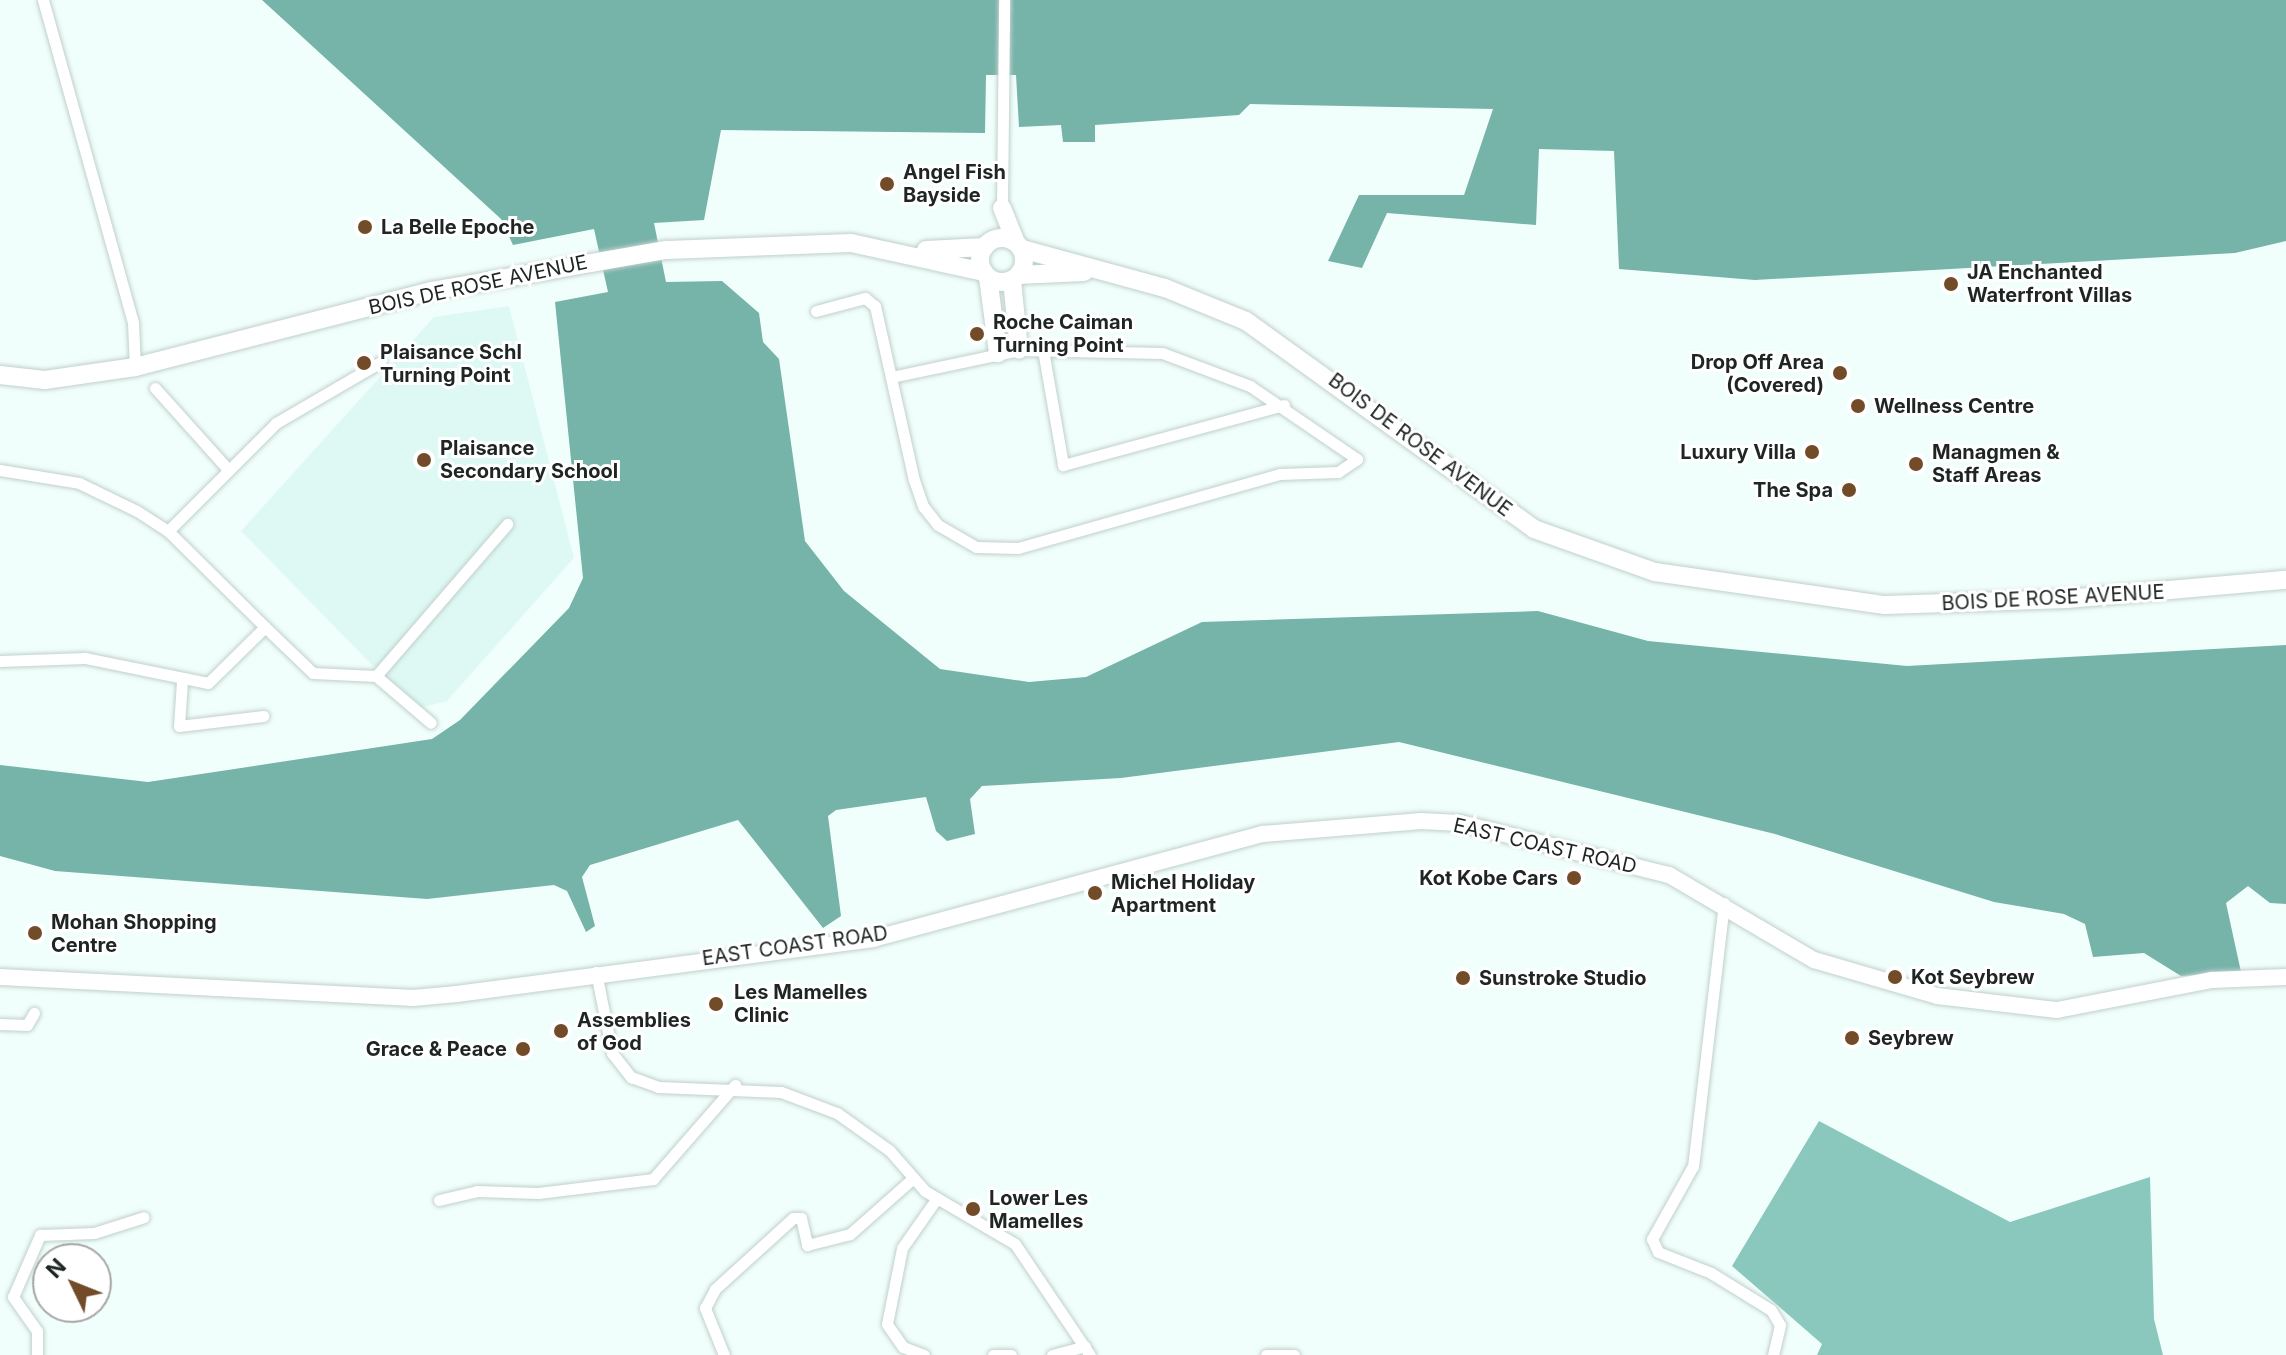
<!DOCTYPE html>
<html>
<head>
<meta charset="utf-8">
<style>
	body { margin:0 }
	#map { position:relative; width:2286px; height:1355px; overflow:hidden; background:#f1fffc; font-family:Inter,sans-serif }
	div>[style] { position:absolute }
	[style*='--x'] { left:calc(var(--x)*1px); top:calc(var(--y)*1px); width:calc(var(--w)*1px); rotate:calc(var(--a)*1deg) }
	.built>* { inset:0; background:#def9f3 }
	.forest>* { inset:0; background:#8ac8be }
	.water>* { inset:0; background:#76b3a9 }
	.roads { filter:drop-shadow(0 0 2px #c0d0cd) drop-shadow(0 0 2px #c0d0cd) }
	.minor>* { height:11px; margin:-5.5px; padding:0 5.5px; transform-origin:5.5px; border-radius:5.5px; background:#fff }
	.secondary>* { height:16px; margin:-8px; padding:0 8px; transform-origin:8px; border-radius:8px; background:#fff }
	.primary>* { height:18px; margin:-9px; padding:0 9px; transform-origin:9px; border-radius:9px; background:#fff }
	.primary>.ring { margin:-9px; padding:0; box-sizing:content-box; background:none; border:18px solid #fff; border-radius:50% }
	.dots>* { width:22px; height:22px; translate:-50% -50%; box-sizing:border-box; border:4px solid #fff; border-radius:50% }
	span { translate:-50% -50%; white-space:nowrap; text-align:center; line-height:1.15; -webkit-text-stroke:6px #fff; paint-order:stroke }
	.poi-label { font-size:20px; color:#1e2523; font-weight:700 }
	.left { translate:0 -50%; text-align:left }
	.right { translate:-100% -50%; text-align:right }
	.street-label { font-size:20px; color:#1e2523 }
	.north { position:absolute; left:32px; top:1243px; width:80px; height:80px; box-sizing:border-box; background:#fff; border:2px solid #a5a8a7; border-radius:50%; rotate:313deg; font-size:22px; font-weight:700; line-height:32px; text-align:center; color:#1e2523 }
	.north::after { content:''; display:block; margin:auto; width:28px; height:36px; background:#724b29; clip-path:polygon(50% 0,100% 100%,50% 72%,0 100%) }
</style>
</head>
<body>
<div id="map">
	<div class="built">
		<div style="clip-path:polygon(509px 306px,574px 558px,447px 701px,415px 709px,241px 531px,434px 317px)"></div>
	</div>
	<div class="forest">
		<div style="clip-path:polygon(1819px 1121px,2010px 1222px,2150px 1177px,2154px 1319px,2163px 1355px,1817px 1355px,1822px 1344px,1732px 1266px)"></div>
	</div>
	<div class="water">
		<div style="clip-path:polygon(262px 0,2286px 0,2286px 241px,2235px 253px,1755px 280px,1619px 269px,1614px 151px,1539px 149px,1536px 225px,1387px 213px,1362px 268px,1328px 261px,1359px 195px,1464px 195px,1493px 109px,1250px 104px,1239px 115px,1095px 125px,1095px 142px,1063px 142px,1061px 125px,1019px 127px,1016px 75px,986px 75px,985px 133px,721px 130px,704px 220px,654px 223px,666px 282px,722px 281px,759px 313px,763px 342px,779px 359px,805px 541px,844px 591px,940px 669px,1029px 682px,1086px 677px,1202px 622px,1538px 611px,1648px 641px,1907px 666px,2286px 645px,2286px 904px,2270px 903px,2248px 886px,2226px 903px,2241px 972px,2181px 976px,2144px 953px,2093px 957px,2085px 924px,2064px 914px,1994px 902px,1775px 834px,1399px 742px,1121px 778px,982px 786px,970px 799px,975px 834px,947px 841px,936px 831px,926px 797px,836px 810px,828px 816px,841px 916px,823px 928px,738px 820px,590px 865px,582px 877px,595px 926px,586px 932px,567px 891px,554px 885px,427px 899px,55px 871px,0 856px,0 765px,148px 782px,432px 739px,460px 720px,569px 608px,583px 578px,555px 302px,608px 292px,594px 229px,513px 245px,501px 219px)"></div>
	</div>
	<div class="roads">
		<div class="minor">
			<div style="--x:43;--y:0;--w:335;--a:74.4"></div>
			<div style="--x:133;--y:323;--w:44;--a:87.4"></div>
			<div style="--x:1002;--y:208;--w:208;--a:-89.4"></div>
			<div style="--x:816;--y:311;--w:51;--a:-14.9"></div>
			<div style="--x:865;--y:298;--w:13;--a:39"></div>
			<div style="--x:875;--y:306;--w:178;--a:77.4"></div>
			<div style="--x:914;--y:480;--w:28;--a:71"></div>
			<div style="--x:923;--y:506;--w:24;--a:52"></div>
			<div style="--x:938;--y:525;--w:44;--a:30.1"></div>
			<div style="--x:976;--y:547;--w:42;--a:1.4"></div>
			<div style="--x:1018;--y:548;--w:272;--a:-15.8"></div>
			<div style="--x:1280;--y:474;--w:58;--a:-2"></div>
			<div style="--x:1338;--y:472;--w:23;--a:-34"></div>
			<div style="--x:1357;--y:459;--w:130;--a:-145.7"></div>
			<div style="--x:1250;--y:386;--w:94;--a:-159.4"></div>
			<div style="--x:1162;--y:353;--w:143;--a:-178.8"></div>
			<div style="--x:1019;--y:350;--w:131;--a:168.1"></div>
			<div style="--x:1043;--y:350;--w:117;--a:80.1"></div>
			<div style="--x:1063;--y:465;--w:229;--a:-15.2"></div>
			<div style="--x:155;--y:388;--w:106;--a:48.1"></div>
			<div style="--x:0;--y:470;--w:80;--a:9.3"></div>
			<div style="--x:79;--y:483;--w:64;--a:25.8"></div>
			<div style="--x:137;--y:511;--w:37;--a:33"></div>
			<div style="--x:168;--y:531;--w:136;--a:44.7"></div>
			<div style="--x:265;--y:627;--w:80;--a:135.5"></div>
			<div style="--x:208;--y:683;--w:126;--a:-168.5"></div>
			<div style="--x:85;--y:658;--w:85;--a:178"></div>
			<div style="--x:168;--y:531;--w:153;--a:-45"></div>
			<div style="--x:276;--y:423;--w:121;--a:-30.2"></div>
			<div style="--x:265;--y:627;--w:66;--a:43.8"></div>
			<div style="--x:313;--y:673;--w:63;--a:2.7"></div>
			<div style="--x:376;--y:676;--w:72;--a:40.5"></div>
			<div style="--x:376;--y:676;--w:201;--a:-49.2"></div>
			<div style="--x:182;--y:681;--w:45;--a:93.8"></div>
			<div style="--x:179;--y:726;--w:85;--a:-6.8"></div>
			<div style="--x:1724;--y:903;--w:265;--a:96.7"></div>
			<div style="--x:1693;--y:1166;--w:84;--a:119.3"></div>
			<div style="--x:1652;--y:1239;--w:14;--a:65"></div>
			<div style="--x:1658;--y:1252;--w:57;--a:21.6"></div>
			<div style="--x:1711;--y:1273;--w:70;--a:31.7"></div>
			<div style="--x:1771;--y:1310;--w:17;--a:59"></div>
			<div style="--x:1780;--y:1325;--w:31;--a:103"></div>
			<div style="--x:596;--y:972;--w:83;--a:78.8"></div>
			<div style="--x:612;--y:1053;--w:31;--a:52"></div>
			<div style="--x:631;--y:1077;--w:29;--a:20"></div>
			<div style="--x:658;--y:1087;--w:123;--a:2.3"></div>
			<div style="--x:781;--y:1092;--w:60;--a:20.6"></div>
			<div style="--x:837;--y:1113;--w:65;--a:35.6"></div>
			<div style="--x:890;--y:1151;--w:53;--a:48.8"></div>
			<div style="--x:925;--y:1191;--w:104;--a:30.5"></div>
			<div style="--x:1015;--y:1244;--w:134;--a:56"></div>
			<div style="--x:0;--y:1024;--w:27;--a:2"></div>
			<div style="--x:27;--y:1025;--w:14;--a:-60"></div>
			<div style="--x:439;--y:1200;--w:39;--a:-13"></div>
			<div style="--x:477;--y:1191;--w:61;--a:1.9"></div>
			<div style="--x:538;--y:1193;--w:116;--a:-6.9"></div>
			<div style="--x:653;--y:1179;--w:125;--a:-48.9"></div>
			<div style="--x:37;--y:1355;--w:24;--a:-90"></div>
			<div style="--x:37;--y:1331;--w:42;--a:-125.2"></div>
			<div style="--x:13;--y:1297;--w:68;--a:-66.5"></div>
			<div style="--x:40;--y:1235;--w:54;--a:-2.1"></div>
			<div style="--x:94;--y:1233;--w:52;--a:-17.7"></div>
			<div style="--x:724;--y:1355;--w:51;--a:-112"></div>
			<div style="--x:705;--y:1308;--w:21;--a:-62"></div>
			<div style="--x:715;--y:1289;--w:105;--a:-42.3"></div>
			<div style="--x:793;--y:1218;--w:8;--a:0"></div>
			<div style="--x:801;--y:1218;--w:28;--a:77"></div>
			<div style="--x:807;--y:1245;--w:44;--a:-14.3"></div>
			<div style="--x:850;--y:1234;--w:81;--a:-41.5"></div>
			<div style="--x:924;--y:1355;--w:22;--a:-159"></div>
			<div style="--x:903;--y:1347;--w:28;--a:-125"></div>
			<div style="--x:887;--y:1324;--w:77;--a:-78.8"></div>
			<div style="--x:902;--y:1248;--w:61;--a:-55"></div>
			<div style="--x:993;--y:1355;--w:18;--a:0"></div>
			<div style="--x:1052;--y:1355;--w:34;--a:-15"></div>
			<div style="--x:1266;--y:1355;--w:28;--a:0"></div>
		</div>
		<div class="secondary">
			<div style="--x:0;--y:977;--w:414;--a:2.9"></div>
			<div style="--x:413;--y:998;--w:44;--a:-5.2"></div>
			<div style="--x:457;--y:994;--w:420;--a:-7.5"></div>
			<div style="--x:873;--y:939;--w:404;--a:-15.1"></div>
			<div style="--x:1263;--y:834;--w:159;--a:-4.7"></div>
			<div style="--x:1421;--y:821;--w:39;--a:3"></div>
			<div style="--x:1460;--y:823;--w:215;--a:14"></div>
			<div style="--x:1669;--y:875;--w:168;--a:30.4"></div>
			<div style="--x:1814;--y:960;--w:128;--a:16.3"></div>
			<div style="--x:1937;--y:996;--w:121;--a:6.7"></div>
			<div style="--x:2057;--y:1010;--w:158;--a:-11"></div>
			<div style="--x:2212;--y:980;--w:74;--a:-2.3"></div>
		</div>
		<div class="primary">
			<div style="--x:1002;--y:208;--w:37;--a:68"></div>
			<div class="ring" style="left:980px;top:238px;width:26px;height:26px"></div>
			<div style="--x:1022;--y:249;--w:148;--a:15.3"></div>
			<div style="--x:1165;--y:288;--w:87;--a:22.2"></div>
			<div style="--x:1246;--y:321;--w:355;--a:35.8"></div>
			<div style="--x:1534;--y:529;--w:128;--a:19.6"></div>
			<div style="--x:1655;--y:572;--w:232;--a:8.2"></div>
			<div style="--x:1885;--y:605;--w:182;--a:-1.9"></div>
			<div style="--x:2067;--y:599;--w:220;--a:-5"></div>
			<div style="--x:926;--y:250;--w:59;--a:-2.9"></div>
			<div style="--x:1018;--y:275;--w:66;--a:-2.6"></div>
			<div style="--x:988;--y:277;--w:77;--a:82.5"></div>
			<div style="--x:1012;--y:280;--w:70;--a:84.3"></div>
			<div style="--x:0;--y:375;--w:45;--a:6.3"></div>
			<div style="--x:45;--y:380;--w:91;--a:-8.2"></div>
			<div style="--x:135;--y:367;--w:306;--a:-14.4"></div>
			<div style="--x:431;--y:291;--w:240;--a:-9.9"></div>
			<div style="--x:667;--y:250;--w:184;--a:-2.2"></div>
			<div style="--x:851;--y:243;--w:136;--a:12.3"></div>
		</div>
	</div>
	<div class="dots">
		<div style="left:887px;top:184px;background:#724b29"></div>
		<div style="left:365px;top:227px;background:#724b29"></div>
		<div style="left:1951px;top:284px;background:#724b29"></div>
		<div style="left:977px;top:334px;background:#724b29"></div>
		<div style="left:364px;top:363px;background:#724b29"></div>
		<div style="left:1840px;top:373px;background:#724b29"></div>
		<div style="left:1858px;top:406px;background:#724b29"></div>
		<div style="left:1812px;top:452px;background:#724b29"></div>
		<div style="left:424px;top:460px;background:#724b29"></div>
		<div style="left:1916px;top:464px;background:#724b29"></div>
		<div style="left:1849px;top:490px;background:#724b29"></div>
		<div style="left:1574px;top:878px;background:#724b29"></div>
		<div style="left:1095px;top:893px;background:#724b29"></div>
		<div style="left:35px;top:933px;background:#724b29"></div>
		<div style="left:1895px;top:977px;background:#724b29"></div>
		<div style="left:1463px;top:978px;background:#724b29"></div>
		<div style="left:716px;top:1004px;background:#724b29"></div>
		<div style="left:561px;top:1031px;background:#724b29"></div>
		<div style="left:1852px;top:1038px;background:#724b29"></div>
		<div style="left:523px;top:1049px;background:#724b29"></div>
		<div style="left:973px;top:1209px;background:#724b29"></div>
	</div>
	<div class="poi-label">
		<span class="left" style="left:903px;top:184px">Angel Fish<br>Bayside</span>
		<span class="left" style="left:381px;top:227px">La Belle Epoche</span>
		<span class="left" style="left:1967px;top:284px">JA Enchanted<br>Waterfront Villas</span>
		<span class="left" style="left:993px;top:334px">Roche Caiman<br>Turning Point</span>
		<span class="left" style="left:380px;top:364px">Plaisance Schl<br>Turning Point</span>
		<span class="right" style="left:1824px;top:374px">Drop Off Area<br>(Covered)</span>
		<span class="left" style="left:1874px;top:406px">Wellness Centre</span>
		<span class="left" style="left:440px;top:460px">Plaisance<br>Secondary School</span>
		<span class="right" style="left:1796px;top:452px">Luxury Villa</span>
		<span class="left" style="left:1932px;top:464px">Managmen &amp;<br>Staff Areas</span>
		<span class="right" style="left:1833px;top:490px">The Spa</span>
		<span class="right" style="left:1558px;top:878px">Kot Kobe Cars</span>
		<span class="left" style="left:1111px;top:894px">Michel Holiday<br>Apartment</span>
		<span class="left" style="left:51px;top:934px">Mohan Shopping<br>Centre</span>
		<span class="left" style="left:1911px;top:977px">Kot Seybrew</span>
		<span class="left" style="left:1479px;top:978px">Sunstroke Studio</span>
		<span class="left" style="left:734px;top:1004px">Les Mamelles<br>Clinic</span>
		<span class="left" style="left:577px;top:1032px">Assemblies<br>of God</span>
		<span class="left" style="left:1868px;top:1038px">Seybrew</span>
		<span class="right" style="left:507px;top:1049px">Grace &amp; Peace</span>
		<span class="left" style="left:989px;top:1210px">Lower Les<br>Mamelles</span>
	</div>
	<div class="street-label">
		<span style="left:478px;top:285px;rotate:-12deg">BOIS DE ROSE AVENUE</span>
		<span style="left:1420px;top:445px;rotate:37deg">BOIS DE ROSE AVENUE</span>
		<span style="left:2053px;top:598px;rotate:-3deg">BOIS DE ROSE AVENUE</span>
		<span style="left:1545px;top:846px;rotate:13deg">EAST COAST ROAD</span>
		<span style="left:795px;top:946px;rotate:-8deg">EAST COAST ROAD</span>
	</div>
	<div class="north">N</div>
</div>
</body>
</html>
